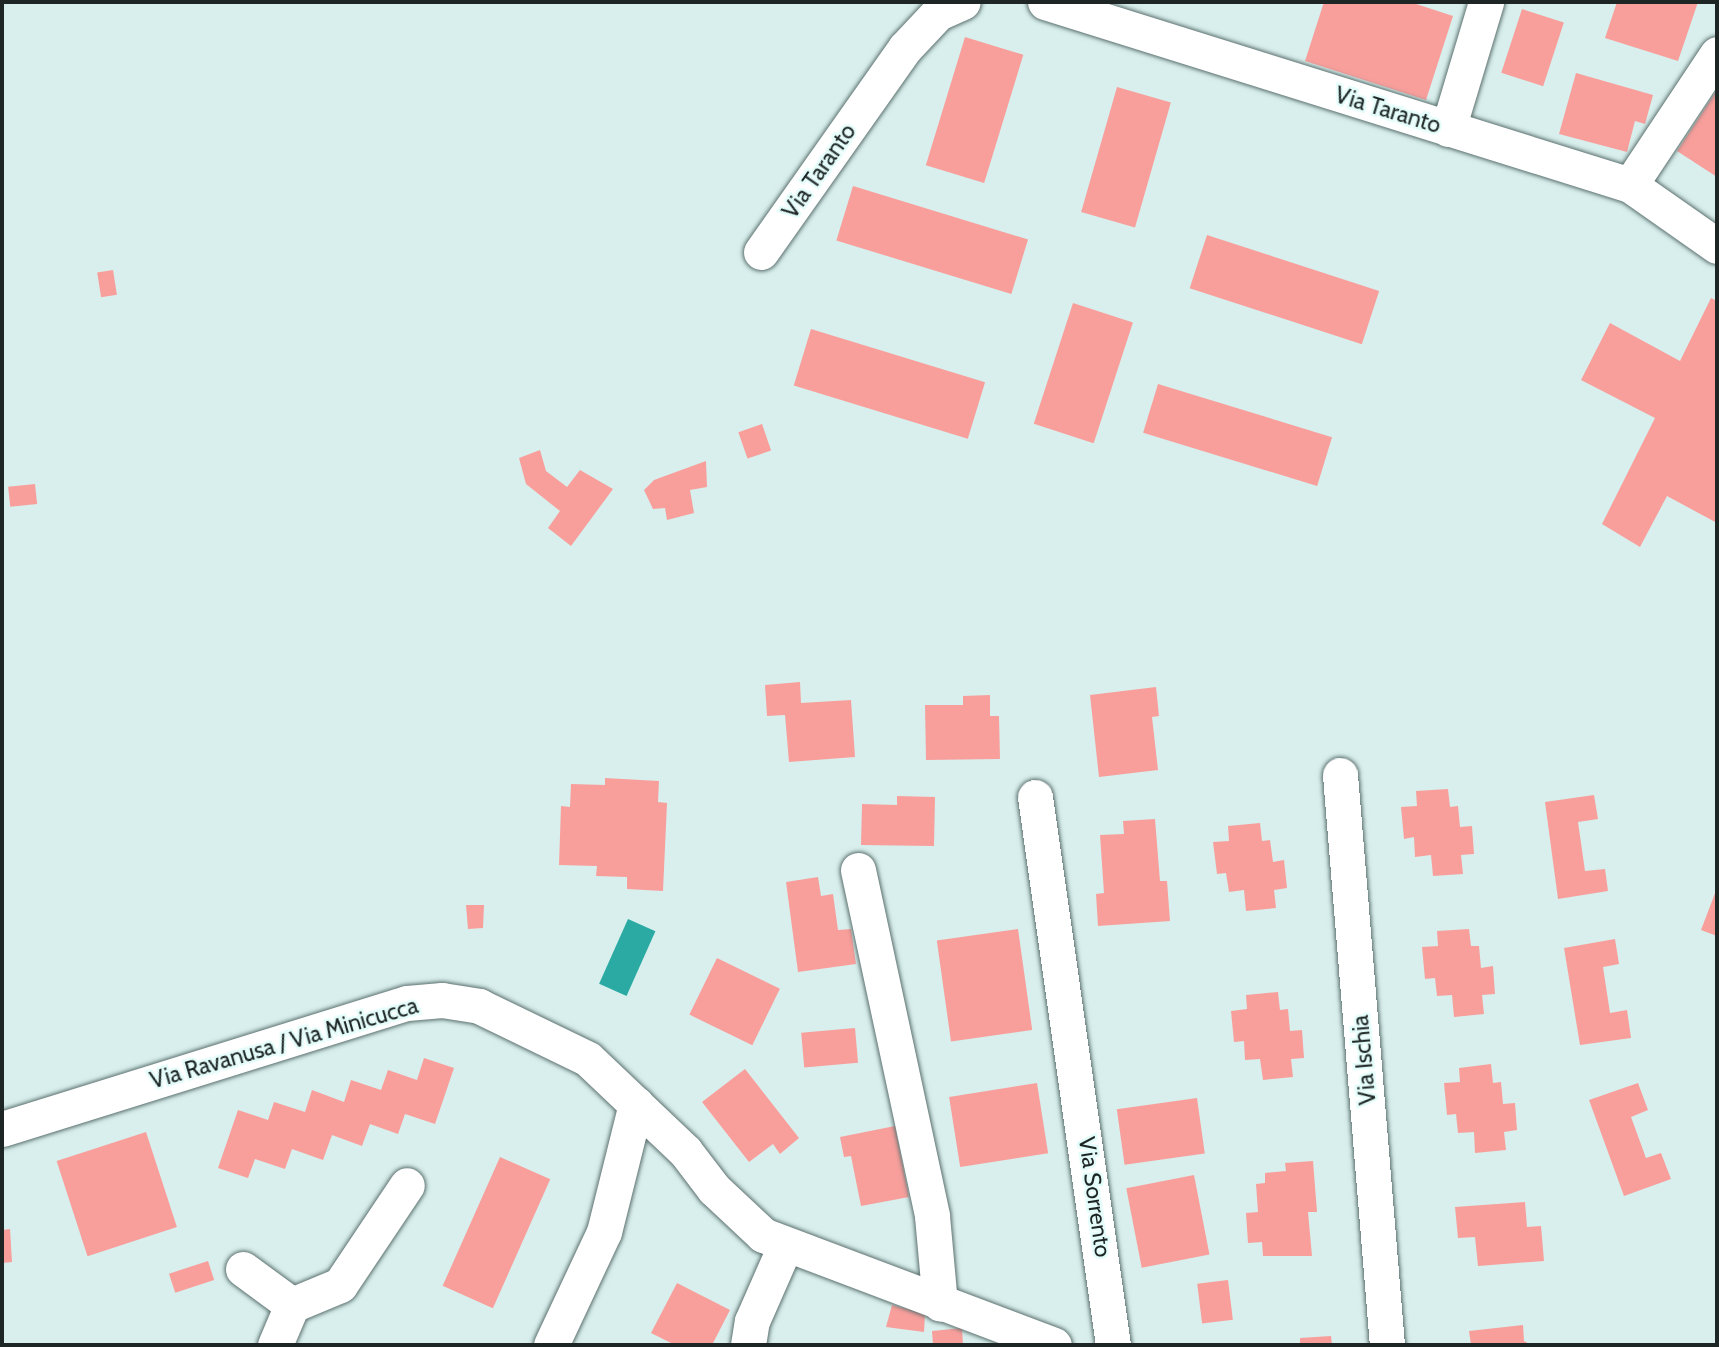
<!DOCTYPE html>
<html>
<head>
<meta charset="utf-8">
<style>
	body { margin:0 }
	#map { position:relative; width:1719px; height:1347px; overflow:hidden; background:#d8efed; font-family:Cabin,sans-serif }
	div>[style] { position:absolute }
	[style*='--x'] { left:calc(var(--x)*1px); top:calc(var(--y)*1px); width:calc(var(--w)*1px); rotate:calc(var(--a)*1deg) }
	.water>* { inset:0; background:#2aaaa2; transform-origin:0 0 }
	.building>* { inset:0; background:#f89f9c; transform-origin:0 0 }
	.roads { filter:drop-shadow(0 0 2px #5c716f) drop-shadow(0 0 2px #5c716f) }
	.minor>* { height:35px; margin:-17.5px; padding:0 17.5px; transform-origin:17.5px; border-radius:17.5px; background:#fff }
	span { translate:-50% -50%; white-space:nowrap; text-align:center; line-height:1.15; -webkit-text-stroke:5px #e5fdfa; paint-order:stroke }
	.street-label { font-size:23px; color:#1d2625 }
	.frame { position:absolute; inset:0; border:4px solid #1d2625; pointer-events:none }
</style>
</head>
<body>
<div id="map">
	<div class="water">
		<div style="left:628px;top:919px;width:30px;height:71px;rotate:24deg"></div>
	</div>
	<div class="building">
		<div style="clip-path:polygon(1324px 2px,1410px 2px,1453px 16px,1426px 100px,1305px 61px)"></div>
		<div style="clip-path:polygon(1617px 2px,1698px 2px,1678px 61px,1605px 38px)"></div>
		<div style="left:1522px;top:9px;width:44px;height:67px;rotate:18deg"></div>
		<div style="left:965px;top:37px;width:61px;height:134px;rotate:17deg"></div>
		<div style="clip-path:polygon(1576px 73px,1653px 95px,1645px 124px,1635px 121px,1627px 152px,1559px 134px)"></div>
		<div style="left:1117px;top:87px;width:56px;height:130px;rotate:16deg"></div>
		<div style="clip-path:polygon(1717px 90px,1717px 177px,1677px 151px)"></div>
		<div style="left:853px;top:186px;width:183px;height:57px;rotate:17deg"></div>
		<div style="left:1207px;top:235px;width:181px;height:56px;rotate:18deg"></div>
		<div style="left:113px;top:270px;width:25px;height:16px;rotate:81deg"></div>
		<div style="clip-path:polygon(1711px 298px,1717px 301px,1717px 523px,1667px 496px,1640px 547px,1602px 524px,1655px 418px,1581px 380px,1610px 323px,1680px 361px)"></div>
		<div style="left:1073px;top:303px;width:63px;height:127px;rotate:18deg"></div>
		<div style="left:811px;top:329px;width:182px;height:59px;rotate:17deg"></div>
		<div style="left:1158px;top:384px;width:182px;height:51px;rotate:17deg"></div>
		<div style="left:762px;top:424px;width:28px;height:25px;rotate:71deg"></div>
		<div style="clip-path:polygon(540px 450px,546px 471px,567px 487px,580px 470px,613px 489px,571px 546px,548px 528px,560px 511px,526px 484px,519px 458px)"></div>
		<div style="clip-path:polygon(706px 461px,707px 487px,690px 490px,694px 513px,667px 520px,665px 508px,653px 509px,644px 490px,654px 480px)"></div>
		<div style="left:35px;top:484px;width:20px;height:27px;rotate:84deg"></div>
		<div style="clip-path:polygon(800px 682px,801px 703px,851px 700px,855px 757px,789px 762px,785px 715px,767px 716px,765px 685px)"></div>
		<div style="clip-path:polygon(1156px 687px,1159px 716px,1152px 717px,1158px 770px,1099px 777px,1090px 695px)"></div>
		<div style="clip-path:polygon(990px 695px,990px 716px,999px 716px,1000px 759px,926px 760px,925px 705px,963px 705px,963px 696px)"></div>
		<div style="clip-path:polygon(605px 778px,659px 781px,658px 802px,667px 803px,663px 891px,627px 889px,627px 877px,596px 876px,597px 866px,559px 865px,561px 806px,570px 807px,571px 784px,605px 785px)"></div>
		<div style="clip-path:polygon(1448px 789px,1450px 807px,1458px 806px,1460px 827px,1472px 826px,1474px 854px,1461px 855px,1463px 874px,1433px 876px,1431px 855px,1415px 857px,1414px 837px,1404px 839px,1401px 807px,1417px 806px,1416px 791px)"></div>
		<div style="clip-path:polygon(1594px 795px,1598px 819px,1578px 822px,1585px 871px,1605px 869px,1608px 891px,1558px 899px,1545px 802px)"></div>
		<div style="clip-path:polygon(897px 796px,935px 797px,934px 846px,861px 845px,862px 804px,897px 805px)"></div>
		<div style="clip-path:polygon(1155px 819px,1160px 881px,1167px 881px,1170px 921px,1098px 926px,1096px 894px,1104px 893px,1100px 835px,1124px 834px,1123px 821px)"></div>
		<div style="clip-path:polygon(1260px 823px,1262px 841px,1270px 840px,1273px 862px,1284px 860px,1287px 888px,1274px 890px,1276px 908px,1246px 911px,1244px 890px,1229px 892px,1226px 873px,1217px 874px,1213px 842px,1229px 841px,1228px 826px)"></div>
		<div style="clip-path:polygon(818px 877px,821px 896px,833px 894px,838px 930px,851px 929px,856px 964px,798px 972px,786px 882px)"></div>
		<div style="clip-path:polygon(1717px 888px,1717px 936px,1701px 930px)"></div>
		<div style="clip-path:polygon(466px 905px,484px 905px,483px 928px,468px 929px)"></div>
		<div style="left:1018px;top:929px;width:102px;height:82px;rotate:82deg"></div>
		<div style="clip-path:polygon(1469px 929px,1471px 946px,1479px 946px,1481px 968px,1493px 966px,1495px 994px,1482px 995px,1484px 1014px,1454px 1017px,1452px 995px,1437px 996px,1435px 978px,1425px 979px,1422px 947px,1438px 946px,1437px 931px)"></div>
		<div style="clip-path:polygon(1615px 939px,1619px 964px,1603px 967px,1610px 1013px,1627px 1010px,1631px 1038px,1580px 1045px,1564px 948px)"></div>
		<div style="left:717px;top:958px;width:70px;height:63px;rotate:26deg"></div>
		<div style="clip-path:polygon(1278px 992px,1280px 1010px,1288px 1009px,1290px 1031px,1302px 1030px,1304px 1058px,1291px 1059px,1293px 1077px,1263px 1080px,1260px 1059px,1245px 1060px,1244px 1041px,1234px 1042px,1231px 1011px,1247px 1009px,1246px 995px)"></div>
		<div style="left:855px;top:1028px;width:35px;height:54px;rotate:85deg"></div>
		<div style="clip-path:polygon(424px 1058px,454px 1068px,435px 1124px,405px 1114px,398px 1134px,370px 1124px,362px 1146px,332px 1135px,323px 1160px,292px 1149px,285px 1169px,255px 1159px,248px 1178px,218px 1168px,238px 1110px,268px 1120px,274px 1102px,305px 1112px,312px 1090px,344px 1102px,351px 1080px,381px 1090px,388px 1070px,417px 1080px)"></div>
		<div style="clip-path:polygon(1491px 1064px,1493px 1083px,1501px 1082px,1503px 1104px,1515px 1103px,1517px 1130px,1504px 1132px,1506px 1150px,1475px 1153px,1474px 1132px,1458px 1133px,1456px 1114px,1447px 1115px,1444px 1083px,1460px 1082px,1459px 1068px)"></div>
		<div style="clip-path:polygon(745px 1069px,799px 1138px,780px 1154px,773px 1144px,749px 1162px,702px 1102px)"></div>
		<div style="left:1037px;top:1083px;width:71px;height:89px;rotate:81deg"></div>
		<div style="clip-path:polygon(1638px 1083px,1648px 1110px,1631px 1117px,1646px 1158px,1661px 1153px,1671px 1179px,1624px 1196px,1589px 1100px)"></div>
		<div style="left:1197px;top:1098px;width:56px;height:81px;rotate:82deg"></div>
		<div style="clip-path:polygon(895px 1126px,909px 1197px,861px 1206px,851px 1156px,844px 1157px,840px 1137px)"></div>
		<div style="left:146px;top:1132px;width:100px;height:94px;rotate:72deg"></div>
		<div style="left:500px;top:1157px;width:55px;height:141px;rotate:24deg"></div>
		<div style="clip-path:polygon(1313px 1161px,1317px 1212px,1308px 1212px,1312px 1256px,1263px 1256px,1262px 1242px,1248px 1243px,1246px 1213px,1258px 1212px,1256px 1184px,1265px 1183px,1265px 1173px,1286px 1171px,1285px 1163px)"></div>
		<div style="left:1194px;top:1175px;width:81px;height:69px;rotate:79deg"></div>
		<div style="clip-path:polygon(1525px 1202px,1527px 1227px,1541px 1226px,1544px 1261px,1478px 1266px,1475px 1237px,1458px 1238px,1455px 1207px)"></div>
		<div style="clip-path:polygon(10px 1229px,12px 1262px,2px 1263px,2px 1230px)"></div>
		<div style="left:208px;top:1261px;width:20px;height:41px;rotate:72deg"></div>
		<div style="left:1228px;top:1280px;width:40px;height:31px;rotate:83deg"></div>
		<div style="clip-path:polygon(677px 1283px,730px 1310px,712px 1345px,675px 1345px,651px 1333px)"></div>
		<div style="clip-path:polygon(892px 1305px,925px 1314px,924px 1332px,886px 1327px)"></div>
		<div style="clip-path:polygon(1523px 1325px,1524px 1341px,1531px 1345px,1471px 1345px,1469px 1331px)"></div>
		<div style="clip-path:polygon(962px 1328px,963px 1345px,933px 1345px,932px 1331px)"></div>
		<div style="clip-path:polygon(1331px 1336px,1332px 1345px,1300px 1345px,1300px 1338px)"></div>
	</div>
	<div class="roads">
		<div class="minor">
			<div style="--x:1045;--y:2;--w:613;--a:17.37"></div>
			<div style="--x:1630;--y:185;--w:106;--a:35"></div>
			<div style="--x:1448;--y:129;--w:133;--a:-73.3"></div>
			<div style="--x:1630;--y:185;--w:157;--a:-56.4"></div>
			<div style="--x:761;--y:252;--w:250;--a:-54.8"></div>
			<div style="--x:905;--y:48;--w:48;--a:-46.7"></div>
			<div style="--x:938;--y:13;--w:27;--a:-24"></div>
			<div style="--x:1340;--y:775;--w:572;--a:85.29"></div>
			<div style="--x:1035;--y:797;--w:554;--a:81.9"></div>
			<div style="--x:858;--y:870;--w:354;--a:77.9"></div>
			<div style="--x:932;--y:1216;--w:88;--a:84.8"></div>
			<div style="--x:2;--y:1129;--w:424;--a:-17.3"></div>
			<div style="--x:407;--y:1003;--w:35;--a:-5"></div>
			<div style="--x:442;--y:1000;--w:37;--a:9"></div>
			<div style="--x:479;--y:1006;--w:121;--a:25.9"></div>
			<div style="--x:588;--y:1059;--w:134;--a:43.5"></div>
			<div style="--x:685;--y:1151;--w:48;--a:52.7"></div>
			<div style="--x:714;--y:1189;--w:67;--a:43.2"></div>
			<div style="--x:763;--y:1235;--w:311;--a:20.7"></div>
			<div style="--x:243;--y:1269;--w:61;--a:36.3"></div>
			<div style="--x:292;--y:1305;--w:52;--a:-22.6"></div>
			<div style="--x:340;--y:1285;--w:120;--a:-56.2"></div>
			<div style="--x:275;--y:1345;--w:43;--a:-67"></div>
			<div style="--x:551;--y:1345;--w:125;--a:-64.9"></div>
			<div style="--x:604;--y:1232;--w:132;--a:-76"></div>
			<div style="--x:748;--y:1345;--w:24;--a:-81"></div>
			<div style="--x:752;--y:1321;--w:82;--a:-66.3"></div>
		</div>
	</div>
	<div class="street-label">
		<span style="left:1388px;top:110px;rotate:17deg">Via Taranto</span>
		<span style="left:819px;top:171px;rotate:-55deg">Via Taranto</span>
		<span style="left:284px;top:1043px;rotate:-16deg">Via Ravanusa / Via Minicucca</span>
		<span style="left:1364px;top:1060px;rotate:-95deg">Via Ischia</span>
		<span style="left:1095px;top:1197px;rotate:82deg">Via Sorrento</span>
	</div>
	<div class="frame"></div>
</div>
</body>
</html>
